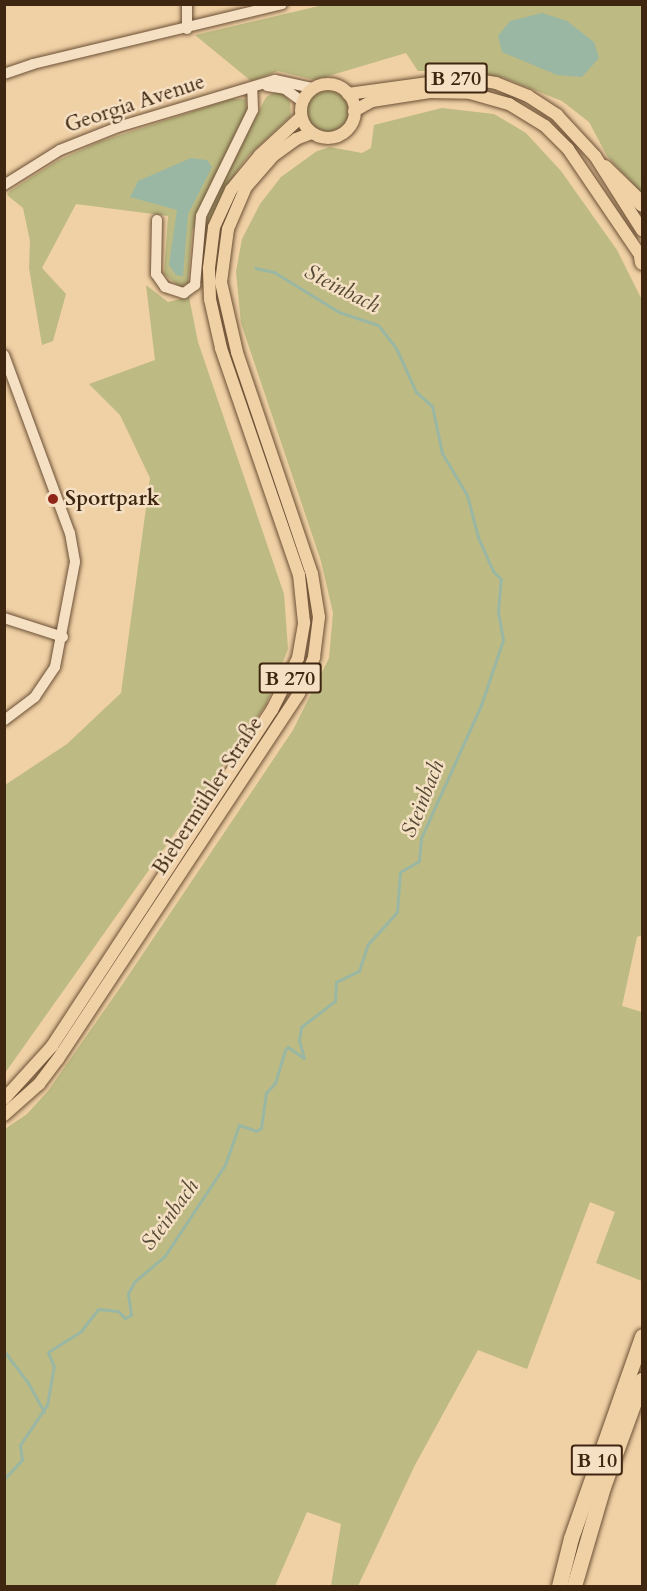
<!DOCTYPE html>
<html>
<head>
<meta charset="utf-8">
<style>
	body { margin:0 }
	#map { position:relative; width:647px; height:1591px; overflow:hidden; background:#f0d0a5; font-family:Cardo,serif }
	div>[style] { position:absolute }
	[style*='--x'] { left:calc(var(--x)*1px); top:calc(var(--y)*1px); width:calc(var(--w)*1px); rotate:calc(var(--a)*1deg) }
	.green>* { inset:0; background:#bdba83 }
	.round { border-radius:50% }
	.water>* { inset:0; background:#9ab7a4 }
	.stream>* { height:3px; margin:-1.5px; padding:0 1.5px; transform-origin:1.5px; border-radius:1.5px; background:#9ab7a4 }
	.roads { filter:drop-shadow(0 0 2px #6b5035) drop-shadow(0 0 2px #6b5035) }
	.minor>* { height:10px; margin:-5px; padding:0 5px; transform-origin:5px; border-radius:5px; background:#f5e0c4 }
	.major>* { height:12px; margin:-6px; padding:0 6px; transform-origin:6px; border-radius:6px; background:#f0d0a5 }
	.major>.ring { margin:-6px; padding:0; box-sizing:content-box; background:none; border:12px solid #f0d0a5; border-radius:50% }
	.highway>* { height:15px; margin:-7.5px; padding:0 7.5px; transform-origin:7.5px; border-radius:7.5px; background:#f0d0a5 }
	.dots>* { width:16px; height:16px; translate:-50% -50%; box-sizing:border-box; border:3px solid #f5e0c4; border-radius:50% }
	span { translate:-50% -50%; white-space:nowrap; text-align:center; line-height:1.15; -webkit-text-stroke:5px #f5e0c4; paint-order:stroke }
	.shield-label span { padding:2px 4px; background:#f5e0c4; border:2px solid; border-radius:4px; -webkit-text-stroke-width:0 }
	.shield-label { font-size:20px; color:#3f2610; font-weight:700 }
	.street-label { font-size:21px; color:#3f2610 }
	.poi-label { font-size:21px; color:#3f2610; font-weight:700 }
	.left { translate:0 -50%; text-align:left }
	.water-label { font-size:22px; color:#564a35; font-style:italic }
	.frame { position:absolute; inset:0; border:6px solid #3f2610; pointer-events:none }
</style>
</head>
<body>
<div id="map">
	<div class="green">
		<div style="clip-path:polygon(417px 4px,642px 5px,642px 193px,607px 156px,589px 122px,562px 101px,504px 78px,469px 71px,418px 71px,406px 53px,315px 80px,278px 71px,251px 81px,195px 35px,323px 5px)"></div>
		<div class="round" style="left:307px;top:91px;width:42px;height:42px"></div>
		<div style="clip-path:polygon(274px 93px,282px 93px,290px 101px,291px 116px,247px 157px,233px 177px,202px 242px,209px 210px,220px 188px,266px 97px)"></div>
		<div style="clip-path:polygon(231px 99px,246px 99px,247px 117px,198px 214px,192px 232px,188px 283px,180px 287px,164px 274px,168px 216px,76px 204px,42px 268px,66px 294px,53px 341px,42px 345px,29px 268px,30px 241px,23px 208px,7px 195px,10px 191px,57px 161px,99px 142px)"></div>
		<div style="clip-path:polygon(442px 108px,494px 114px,526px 133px,561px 171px,617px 250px,642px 300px,642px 935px,637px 937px,622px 1006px,642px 1012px,642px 1281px,596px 1263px,615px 1212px,590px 1202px,527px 1369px,478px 1350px,415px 1465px,358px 1586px,331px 1586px,341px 1524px,307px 1512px,275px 1586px,5px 1586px,5px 1129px,27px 1114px,48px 1091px,122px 985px,293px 730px,329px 658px,333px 613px,321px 561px,241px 323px,236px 272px,242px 239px,260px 204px,281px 177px,317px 151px,330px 147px,362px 153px,371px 148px,374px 125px)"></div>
		<div style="clip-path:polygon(146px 285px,168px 302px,189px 297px,198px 342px,284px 594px,288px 649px,266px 705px,5px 1073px,5px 785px,67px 744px,121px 693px,150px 478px,120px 415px,89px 384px,155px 360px)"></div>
	</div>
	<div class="water">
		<div style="clip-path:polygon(542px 13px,567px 21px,594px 42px,599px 58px,582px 77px,557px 75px,502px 52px,498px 36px,510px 21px)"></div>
		<div style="clip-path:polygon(191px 158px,207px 160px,212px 167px,188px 214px,183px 276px,176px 275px,169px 265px,177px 210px,130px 197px,138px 181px)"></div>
	</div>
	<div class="stream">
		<div style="--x:4;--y:1351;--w:38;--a:53"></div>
		<div style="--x:27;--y:1381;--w:35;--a:61"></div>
		<div style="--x:4;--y:1479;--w:26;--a:-47"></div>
		<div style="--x:22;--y:1460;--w:15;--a:-98"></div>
		<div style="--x:20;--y:1445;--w:48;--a:-56"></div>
		<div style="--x:47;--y:1405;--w:39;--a:-80"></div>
		<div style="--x:54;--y:1367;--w:16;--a:-112"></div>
		<div style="--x:48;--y:1352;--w:39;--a:-32"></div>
		<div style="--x:81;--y:1331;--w:28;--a:-52"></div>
		<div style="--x:98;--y:1309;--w:20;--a:6"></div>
		<div style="--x:118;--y:1311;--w:10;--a:45"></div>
		<div style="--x:125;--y:1318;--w:7;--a:-27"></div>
		<div style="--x:131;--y:1315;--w:22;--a:-98"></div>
		<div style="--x:128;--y:1293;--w:14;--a:-60"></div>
		<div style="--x:135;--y:1281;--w:38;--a:-40"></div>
		<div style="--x:164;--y:1257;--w:110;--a:-56.5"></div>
		<div style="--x:225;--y:1165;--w:42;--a:-70.7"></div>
		<div style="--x:239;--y:1125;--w:18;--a:19"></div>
		<div style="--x:256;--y:1131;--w:6;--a:-31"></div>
		<div style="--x:261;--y:1128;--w:35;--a:-82"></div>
		<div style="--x:266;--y:1093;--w:13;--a:-48"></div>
		<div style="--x:275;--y:1083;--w:34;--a:-73"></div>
		<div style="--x:285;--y:1050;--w:4;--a:-45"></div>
		<div style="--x:288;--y:1047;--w:19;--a:35"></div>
		<div style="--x:304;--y:1058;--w:19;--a:-106"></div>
		<div style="--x:299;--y:1040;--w:13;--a:-81"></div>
		<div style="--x:301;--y:1027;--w:43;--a:-37.4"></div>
		<div style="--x:335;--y:1001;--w:19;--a:-87"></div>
		<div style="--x:336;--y:982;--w:25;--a:-26"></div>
		<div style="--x:359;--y:971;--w:28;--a:-72"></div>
		<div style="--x:368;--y:944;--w:43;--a:-47.8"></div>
		<div style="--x:397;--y:912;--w:40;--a:-85.7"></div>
		<div style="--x:400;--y:872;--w:22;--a:-30"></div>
		<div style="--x:419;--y:861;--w:23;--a:-85"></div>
		<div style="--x:421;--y:838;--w:146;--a:-65.7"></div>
		<div style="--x:481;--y:705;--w:69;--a:-71.3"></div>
		<div style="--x:503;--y:640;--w:29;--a:-100"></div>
		<div style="--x:498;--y:611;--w:32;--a:-85"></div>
		<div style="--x:501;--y:579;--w:11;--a:-135"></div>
		<div style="--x:493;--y:571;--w:37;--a:-114"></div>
		<div style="--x:478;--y:537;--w:43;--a:-104.7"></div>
		<div style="--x:467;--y:495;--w:49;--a:-120.8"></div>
		<div style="--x:442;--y:453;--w:48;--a:-102"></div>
		<div style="--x:432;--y:406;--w:21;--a:-139"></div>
		<div style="--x:416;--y:392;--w:48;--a:-114.4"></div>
		<div style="--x:396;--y:348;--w:29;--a:-128"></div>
		<div style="--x:378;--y:325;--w:41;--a:-161.6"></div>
		<div style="--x:339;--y:312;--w:76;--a:-148.4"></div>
		<div style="--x:274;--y:272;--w:19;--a:-168"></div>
	</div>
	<div class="roads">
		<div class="minor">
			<div style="--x:187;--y:4;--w:25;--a:90"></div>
			<div style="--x:4;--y:74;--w:31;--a:-19"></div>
			<div style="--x:33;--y:64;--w:256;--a:-13.5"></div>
			<div style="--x:267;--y:86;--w:18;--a:9"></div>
			<div style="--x:285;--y:89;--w:22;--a:36"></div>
			<div style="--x:4;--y:185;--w:66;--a:-32"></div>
			<div style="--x:60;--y:150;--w:62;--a:-21.6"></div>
			<div style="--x:118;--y:127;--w:164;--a:-16.7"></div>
			<div style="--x:275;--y:80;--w:40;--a:12"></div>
			<div style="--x:157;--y:220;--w:54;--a:91.1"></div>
			<div style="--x:156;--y:274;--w:16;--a:55"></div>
			<div style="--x:165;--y:287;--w:20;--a:18"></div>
			<div style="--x:184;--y:293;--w:14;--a:-36"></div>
			<div style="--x:195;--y:285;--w:69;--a:-85"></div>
			<div style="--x:201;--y:216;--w:118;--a:-63.9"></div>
			<div style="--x:253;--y:110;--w:23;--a:-92"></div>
			<div style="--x:4;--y:355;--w:190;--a:69.7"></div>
			<div style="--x:70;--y:533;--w:29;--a:80"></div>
			<div style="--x:75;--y:562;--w:107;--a:100.8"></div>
			<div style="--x:55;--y:667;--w:36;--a:124"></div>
			<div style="--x:35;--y:697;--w:39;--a:143"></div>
			<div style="--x:4;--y:618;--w:62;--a:17.9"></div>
		</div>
		<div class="major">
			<div class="ring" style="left:301px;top:84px;width:42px;height:42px"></div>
			<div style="--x:348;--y:94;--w:118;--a:-7.8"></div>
			<div style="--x:465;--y:78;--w:31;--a:9"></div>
			<div style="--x:496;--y:83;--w:35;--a:22"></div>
			<div style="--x:528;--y:96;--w:35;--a:33"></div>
			<div style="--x:557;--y:115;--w:56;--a:47.2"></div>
			<div style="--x:595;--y:156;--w:88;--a:57.6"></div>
			<div style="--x:354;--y:111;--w:21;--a:-29"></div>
			<div style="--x:372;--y:101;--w:60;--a:-8.7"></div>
			<div style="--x:431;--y:92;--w:39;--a:1"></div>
			<div style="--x:470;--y:93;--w:41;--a:15.8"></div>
			<div style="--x:509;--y:104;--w:42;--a:31.4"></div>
			<div style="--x:545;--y:126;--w:33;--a:45"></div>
			<div style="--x:568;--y:149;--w:132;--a:55.8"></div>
			<div style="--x:4;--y:1099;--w:72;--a:-47.8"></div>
			<div style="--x:52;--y:1046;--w:402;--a:-56.8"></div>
			<div style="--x:272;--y:710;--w:58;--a:-63.4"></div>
			<div style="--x:298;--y:658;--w:36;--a:-80"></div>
			<div style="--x:304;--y:623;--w:48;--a:-95.9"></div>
			<div style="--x:299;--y:575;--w:240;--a:-109"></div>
			<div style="--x:221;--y:348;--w:50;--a:-102.7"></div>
			<div style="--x:210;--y:299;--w:31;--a:-92"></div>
			<div style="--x:209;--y:268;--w:41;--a:-83"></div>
			<div style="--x:214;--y:227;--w:41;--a:-65.3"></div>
			<div style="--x:231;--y:190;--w:45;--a:-50.4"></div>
			<div style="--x:260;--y:155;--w:56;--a:-42.8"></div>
			<div style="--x:4;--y:1115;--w:47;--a:-41.5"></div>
			<div style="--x:39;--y:1084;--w:31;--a:-53"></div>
			<div style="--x:58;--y:1059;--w:438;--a:-56.6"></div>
			<div style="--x:299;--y:693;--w:39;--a:-67"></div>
			<div style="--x:314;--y:657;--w:40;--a:-82.9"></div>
			<div style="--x:319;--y:617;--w:44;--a:-99.2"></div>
			<div style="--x:312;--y:574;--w:234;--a:-108.7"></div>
			<div style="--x:237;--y:352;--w:72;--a:-102.9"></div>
			<div style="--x:221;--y:282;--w:53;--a:-82.5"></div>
			<div style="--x:228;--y:229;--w:46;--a:-66.8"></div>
			<div style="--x:246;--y:187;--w:41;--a:-48.9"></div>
			<div style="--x:273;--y:156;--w:29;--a:-36"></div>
			<div style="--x:296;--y:139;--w:17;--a:-21"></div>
		</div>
		<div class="highway">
			<div style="--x:604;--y:167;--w:53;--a:44.2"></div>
			<div style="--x:641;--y:256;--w:6;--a:81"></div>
			<div style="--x:559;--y:1586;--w:49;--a:-76"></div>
			<div style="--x:571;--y:1538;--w:214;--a:-70.6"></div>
			<div style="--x:574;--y:1586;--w:103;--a:-73.7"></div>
			<div style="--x:603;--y:1487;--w:114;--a:-70"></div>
		</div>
	</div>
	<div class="dots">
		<div style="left:53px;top:499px;background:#8f2418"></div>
	</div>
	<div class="shield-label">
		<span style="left:456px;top:78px">B 270</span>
		<span style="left:290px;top:678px">B 270</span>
		<span style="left:597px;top:1460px">B 10</span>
	</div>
	<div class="street-label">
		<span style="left:135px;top:104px;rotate:-18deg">Georgia Avenue</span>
		<span style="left:208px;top:796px;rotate:-57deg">Biebermühler Straße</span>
	</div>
	<div class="poi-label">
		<span class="left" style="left:65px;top:499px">Sportpark</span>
	</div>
	<div class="water-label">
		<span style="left:342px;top:289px;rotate:27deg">Steinbach</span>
		<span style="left:423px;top:799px;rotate:-68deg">Steinbach</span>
		<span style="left:170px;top:1215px;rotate:-54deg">Steinbach</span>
	</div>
	<div class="frame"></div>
</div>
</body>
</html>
